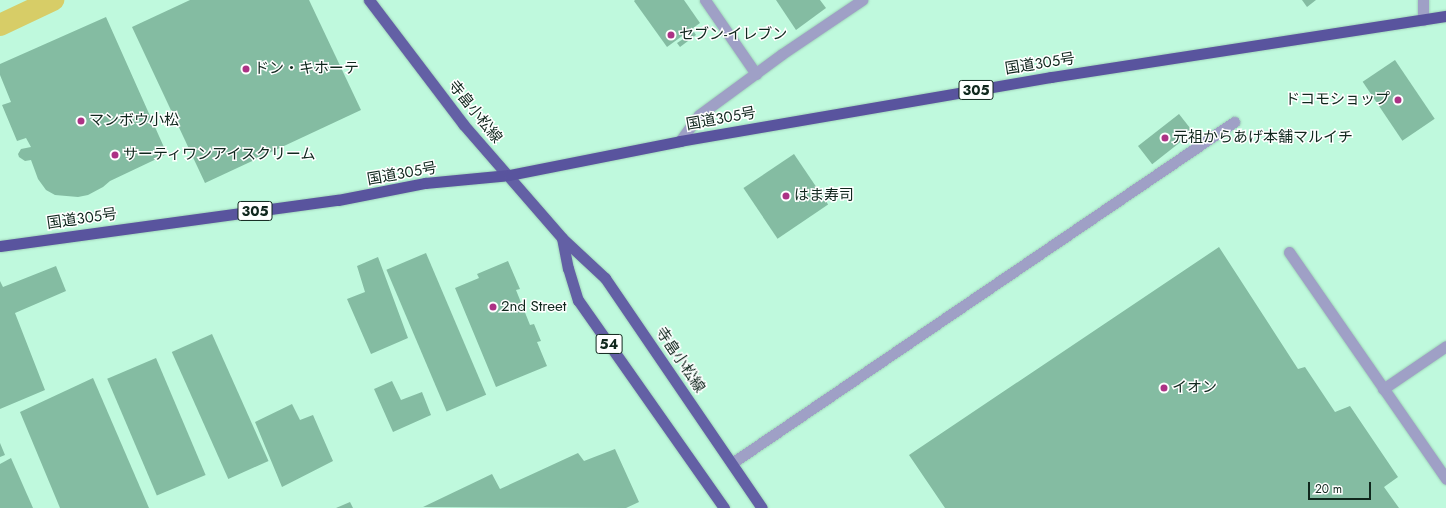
<!DOCTYPE html>
<html>
<head>
<meta charset="utf-8">
<style>
	body { margin:0 }
	#map { position:relative; width:1446px; height:508px; overflow:hidden; background:#bff9dd; font-family:Jost,"Noto Sans JP",sans-serif }
	div>[style] { position:absolute }
	[style*='--x'] { left:calc(var(--x)*1px); top:calc(var(--y)*1px); width:calc(var(--w)*1px); rotate:calc(var(--a)*1deg) }
	.canal>* { height:22px; margin:-11px; padding:0 11px; transform-origin:11px; border-radius:11px; background:#d7cd67 }
	.building>* { inset:0; background:#84bca2; transform-origin:0 0 }
	.roads { filter:drop-shadow(0 0 1px #a0d3ba) drop-shadow(0 0 1px #a0d3ba) }
	.service>* { height:11px; margin:-5.5px; padding:0 5.5px; transform-origin:5.5px; border-radius:5.5px; background:#9fa0c6 }
	.minor>* { height:11px; margin:-5.5px; padding:0 5.5px; transform-origin:5.5px; border-radius:5.5px; background:#9fa0c6 }
	.primary>* { height:11px; margin:-5.5px; padding:0 5.5px; transform-origin:5.5px; border-radius:5.5px; background:#6360a5 }
	.trunk>* { height:11px; margin:-5.5px; padding:0 5.5px; transform-origin:5.5px; border-radius:5.5px; background:#59549e }
	.dots>* { width:11px; height:11px; translate:-50% -50%; box-sizing:border-box; border:2px solid #fff; border-radius:50% }
	span { translate:-50% -50%; white-space:nowrap; text-align:center; line-height:1.15; -webkit-text-stroke:3px #fff; paint-order:stroke }
	.shield-label span { padding:1px 3px; background:#fff; border:1px solid; border-radius:3px; -webkit-text-stroke-width:0 }
	.shield-label { font-size:14px; color:#10271d; font-weight:700 }
	.poi-label { font-size:15px; color:#10271d }
	.left { translate:0 -50%; text-align:left }
	.right { translate:-100% -50%; text-align:right }
	.street-label { font-size:15px; color:#10271d }
	.scale { position:absolute; left:1308px; top:482px; width:63px; height:18px; box-sizing:border-box; border:2px solid #10271d; border-top:0; padding-left:5px; font-size:12px; line-height:14px; white-space:nowrap; color:#10271d; -webkit-text-stroke:3px #fff; paint-order:stroke }
</style>
</head>
<body>
<div id="map">
	<div class="canal">
		<div style="--x:0;--y:25;--w:59;--a:-25.3"></div>
	</div>
	<div class="building">
		<div style="clip-path:polygon(190px 0,309px 0,361px 110px,205px 183px,132px 27px)"></div>
		<div style="clip-path:polygon(635px 0,684px 0,700px 23px,667px 47px,634px 1px)"></div>
		<div style="clip-path:polygon(776px 0,820px 0,826px 8px,796px 30px)"></div>
		<div style="clip-path:polygon(1302px 0,1316px 0,1307px 7px)"></div>
		<div style="clip-path:polygon(106px 17px,167px 154px,110px 181px,103px 187px,88px 195px,78px 197px,55px 195px,46px 190px,38px 179px,31px 160px,25px 161px,19px 157px,18px 154px,21px 149px,31px 147px,26px 138px,17px 141px,2px 105px,11px 102px,0 75px,0 64px)"></div>
		<div style="clip-path:polygon(694px 32px,696px 35px,680px 47px,677px 43px)"></div>
		<div style="left:1395px;top:60px;width:71px;height:39px;rotate:56deg"></div>
		<div style="left:1179px;top:114px;width:23px;height:52px;rotate:52deg"></div>
		<div style="left:794px;top:154px;width:61px;height:61px;rotate:56deg"></div>
		<div style="clip-path:polygon(1219px 247px,1298px 369px,1305px 367px,1335px 412px,1350px 406px,1398px 477px,1384px 487px,1399px 508px,945px 508px,909px 455px)"></div>
		<div style="left:426px;top:253px;width:154px;height:43px;rotate:67deg"></div>
		<div style="clip-path:polygon(378px 257px,408px 338px,371px 354px,347px 299px,365px 292px,357px 266px)"></div>
		<div style="clip-path:polygon(508px 261px,520px 289px,516px 290px,530px 325px,534px 324px,541px 341px,537px 342px,547px 366px,496px 387px,455px 288px,479px 278px,477px 274px)"></div>
		<div style="clip-path:polygon(56px 266px,66px 291px,15px 313px,45px 390px,0 409px,0 281px,3px 287px)"></div>
		<div style="left:212px;top:334px;width:139px;height:44px;rotate:66deg"></div>
		<div style="left:156px;top:358px;width:127px;height:53px;rotate:67deg"></div>
		<div style="clip-path:polygon(93px 378px,149px 508px,60px 508px,20px 412px)"></div>
		<div style="clip-path:polygon(392px 381px,401px 400px,422px 392px,431px 415px,393px 432px,374px 389px)"></div>
		<div style="clip-path:polygon(292px 404px,300px 420px,313px 415px,333px 461px,282px 487px,255px 422px)"></div>
		<div style="clip-path:polygon(0 443px,5px 455px,0 457px)"></div>
		<div style="clip-path:polygon(615px 449px,639px 502px,626px 508px,423px 507px,492px 474px,500px 489px,578px 453px,584px 461px)"></div>
		<div style="clip-path:polygon(11px 458px,33px 508px,0 508px,0 464px)"></div>
		<div style="clip-path:polygon(350px 502px,353px 508px,336px 508px)"></div>
	</div>
	<div class="roads">
		<div class="service">
			<div style="--x:1289;--y:252;--w:276;--a:55.3"></div>
			<div style="--x:732;--y:463;--w:607;--a:-34.19"></div>
		</div>
		<div class="minor">
			<div style="--x:705;--y:0;--w:90;--a:55.4"></div>
			<div style="--x:1423;--y:0;--w:20;--a:90"></div>
			<div style="--x:680;--y:141;--w:32;--a:-54"></div>
			<div style="--x:699;--y:115;--w:103;--a:-36.3"></div>
			<div style="--x:782;--y:54;--w:97;--a:-34"></div>
			<div style="--x:1383;--y:389;--w:76;--a:-34.3"></div>
		</div>
		<div class="primary">
			<div style="--x:369;--y:0;--w:156;--a:52.8"></div>
			<div style="--x:463;--y:124;--w:151;--a:49"></div>
			<div style="--x:562;--y:238;--w:31;--a:79"></div>
			<div style="--x:568;--y:268;--w:34;--a:73"></div>
			<div style="--x:578;--y:300;--w:254;--a:54.9"></div>
			<div style="--x:562;--y:238;--w:59;--a:42.9"></div>
			<div style="--x:605;--y:278;--w:278;--a:55.7"></div>
		</div>
		<div class="trunk">
			<div style="--x:0;--y:246;--w:341;--a:-7.8"></div>
			<div style="--x:338;--y:200;--w:89;--a:-11.1"></div>
			<div style="--x:425;--y:183;--w:84;--a:-5.4"></div>
			<div style="--x:509;--y:175;--w:174;--a:-11.2"></div>
			<div style="--x:680;--y:141;--w:376;--a:-9.8"></div>
			<div style="--x:1051;--y:77;--w:400;--a:-8.8"></div>
		</div>
	</div>
	<div class="dots">
		<div style="left:671px;top:35px;background:#ac3285"></div>
		<div style="left:246px;top:69px;background:#ac3285"></div>
		<div style="left:1398px;top:100px;background:#ac3285"></div>
		<div style="left:81px;top:121px;background:#ac3285"></div>
		<div style="left:1165px;top:138px;background:#ac3285"></div>
		<div style="left:115px;top:155px;background:#ac3285"></div>
		<div style="left:786px;top:196px;background:#ac3285"></div>
		<div style="left:493px;top:307px;background:#ac3285"></div>
		<div style="left:1164px;top:388px;background:#ac3285"></div>
	</div>
	<div class="shield-label">
		<span style="left:976px;top:90px">305</span>
		<span style="left:255px;top:211px">305</span>
		<span style="left:609px;top:344px">54</span>
	</div>
	<div class="poi-label">
		<span class="left" style="left:679px;top:35px">セブン-イレブン</span>
		<span class="left" style="left:254px;top:69px">ドン・キホーテ</span>
		<span class="right" style="left:1390px;top:100px">ドコモショップ</span>
		<span class="left" style="left:89px;top:121px">マンボウ小松</span>
		<span class="left" style="left:1173px;top:138px">元祖からあげ本舗マルイチ</span>
		<span class="left" style="left:123px;top:155px">サーティワンアイスクリーム</span>
		<span class="left" style="left:794px;top:196px">はま寿司</span>
		<span class="left" style="left:501px;top:307px">2nd Street</span>
		<span class="left" style="left:1172px;top:388px">イオン</span>
	</div>
	<div class="street-label">
		<span style="left:1040px;top:64px;rotate:-9deg">国道305号</span>
		<span style="left:475px;top:112px;rotate:51deg">寺畠小松線</span>
		<span style="left:721px;top:119px;rotate:-10deg">国道305号</span>
		<span style="left:402px;top:174px;rotate:-10deg">国道305号</span>
		<span style="left:82px;top:219px;rotate:-8deg">国道305号</span>
		<span style="left:680px;top:360px;rotate:56deg">寺畠小松線</span>
	</div>
	<div class="scale">20 m</div>
</div>
</body>
</html>
